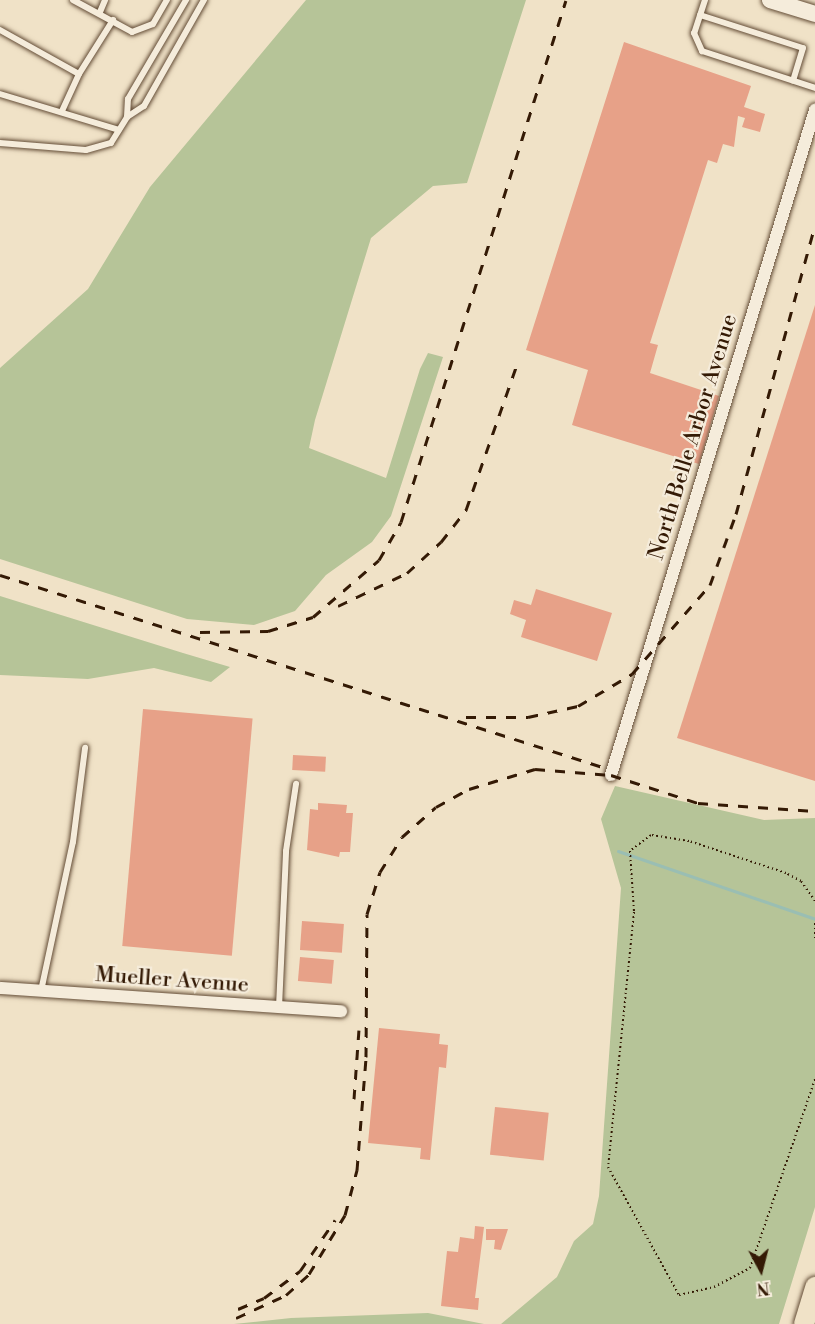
<!DOCTYPE html>
<html>
<head>
<meta charset="utf-8">
<style>
	body { margin:0 }
	#map { position:relative; width:815px; height:1324px; overflow:hidden; background:#f0e2c7; font-family:"Libre Bodoni",serif }
	div>[style] { position:absolute }
	[style*='--x'] { left:calc(var(--x)*1px); top:calc(var(--y)*1px); width:calc(var(--w)*1px); rotate:calc(var(--a)*1deg) }
	.green>* { inset:0; background:#b6c498 }
	.stream>* { height:3px; margin:-1.5px; padding:0 1.5px; transform-origin:1.5px; border-radius:1.5px; background:#9abeb3 }
	.building>* { inset:0; background:#e7a188; transform-origin:0 0 }
	.path>* { height:2px; margin-top:-1px; transform-origin:0; background:repeating-linear-gradient(90deg,#341a05 0 1.5px,transparent 0 4.5px) }
	.roads { filter:drop-shadow(0 0 2px #634c36) drop-shadow(0 0 2px #634c36) }
	.service>* { height:6px; margin:-3px; padding:0 3px; transform-origin:3px; border-radius:3px; background:#f5ecdb }
	.minor>* { height:12px; margin:-6px; padding:0 6px; transform-origin:6px; border-radius:6px; background:#f5ecdb }
	.tertiary>* { height:16px; margin:-8px; padding:0 8px; transform-origin:8px; border-radius:8px; background:#f5ecdb }
	.primary>* { height:20px; margin:-10px; padding:0 10px; transform-origin:10px; border-radius:10px; background:#f0e2c7 }
	.rail>* { height:3px; margin-top:-1.5px; transform-origin:0; background:repeating-linear-gradient(90deg,#341a05 0 10px,transparent 0 20px) }
	span { translate:-50% -50%; white-space:nowrap; text-align:center; line-height:1.15; -webkit-text-stroke:4.5px #f5ecdb; paint-order:stroke }
	.street-label { font-size:22px; color:#341a05 }
	.north { position:absolute; left:731px; top:1240px; width:60px; height:60px; -webkit-text-stroke:4px #f5ecdb; paint-order:stroke; rotate:173deg; font-size:16px; font-weight:700; line-height:24px; text-align:center; color:#341a05 }
	.north::after { content:''; display:block; margin:auto; width:21px; height:27px; background:#341a05; clip-path:polygon(50% 0,100% 100%,50% 72%,0 100%) }
</style>
</head>
<body>
<div id="map">
	<div class="green">
		<div style="clip-path:polygon(306px 0,526px 0,467px 183px,433px 186px,371px 238px,315px 420px,309px 448px,386px 478px,420px 369px,428px 353px,443px 357px,391px 516px,372px 542px,326px 575px,295px 611px,254px 625px,187px 619px,0 559px,0 368px,88px 289px,150px 187px)"></div>
		<div style="clip-path:polygon(0 596px,183px 653px,230px 667px,211px 682px,154px 668px,88px 679px,0 675px)"></div>
		<div style="clip-path:polygon(615px 786px,764px 820px,815px 818px,815px 1207px,779px 1324px,501px 1324px,557px 1277px,574px 1241px,593px 1224px,599px 1196px,621px 888px,601px 819px)"></div>
		<div style="clip-path:polygon(428px 1313px,484px 1324px,234px 1324px,291px 1318px)"></div>
	</div>
	<div class="stream">
		<div style="--x:618;--y:851;--w:208;--a:19"></div>
	</div>
	<div class="building">
		<div style="clip-path:polygon(624px 42px,751px 86px,744px 107px,765px 114px,760px 132px,742px 127px,745px 118px,738px 116px,734px 147px,723px 144px,717px 163px,708px 160px,650px 343px,658px 345px,650px 373px,719px 396px,699px 464px,572px 425px,588px 370px,526px 350px)"></div>
		<div style="clip-path:polygon(815px 305px,815px 781px,677px 738px)"></div>
		<div style="clip-path:polygon(536px 589px,612px 613px,597px 661px,521px 637px,526px 620px,510px 614px,514px 600px,531px 605px)"></div>
		<div style="left:143px;top:709px;width:110px;height:238px;rotate:5deg"></div>
		<div style="left:293px;top:755px;width:33px;height:15px;rotate:3deg"></div>
		<div style="clip-path:polygon(318px 803px,347px 805px,346px 813px,353px 813px,350px 852px,340px 852px,339px 857px,307px 850px,310px 809px,318px 810px)"></div>
		<div style="left:302px;top:921px;width:42px;height:29px;rotate:4deg"></div>
		<div style="left:300px;top:957px;width:34px;height:24px;rotate:5deg"></div>
		<div style="clip-path:polygon(379px 1028px,440px 1034px,439px 1044px,448px 1045px,446px 1068px,439px 1067px,430px 1160px,420px 1159px,421px 1148px,368px 1143px)"></div>
		<div style="left:495px;top:1107px;width:54px;height:48px;rotate:6deg"></div>
		<div style="clip-path:polygon(475px 1226px,484px 1227px,475px 1298px,479px 1298px,478px 1310px,441px 1306px,447px 1251px,458px 1252px,460px 1237px,474px 1239px)"></div>
		<div style="clip-path:polygon(486px 1229px,508px 1229px,501px 1250px,494px 1249px,495px 1240px,486px 1240px)"></div>
	</div>
	<div class="path">
		<div style="--x:815;--y:901;--w:24;--a:-125"></div>
		<div style="--x:801;--y:881;--w:17;--a:-152"></div>
		<div style="--x:786;--y:873;--w:102;--a:-161.7"></div>
		<div style="--x:689;--y:841;--w:38;--a:-171"></div>
		<div style="--x:651;--y:835;--w:26;--a:143"></div>
		<div style="--x:630;--y:851;--w:61;--a:86.2"></div>
		<div style="--x:634;--y:912;--w:256;--a:95.8"></div>
		<div style="--x:608;--y:1167;--w:146;--a:61"></div>
		<div style="--x:679;--y:1295;--w:36;--a:-13"></div>
		<div style="--x:714;--y:1287;--w:41;--a:-27.8"></div>
		<div style="--x:750;--y:1268;--w:200;--a:-71"></div>
		<div style="--x:815;--y:923;--w:17;--a:90"></div>
	</div>
	<div class="roads">
		<div class="service">
			<div style="--x:73;--y:0;--w:67;--a:28.5"></div>
			<div style="--x:132;--y:32;--w:22;--a:-21"></div>
			<div style="--x:153;--y:24;--w:28;--a:-60"></div>
			<div style="--x:705;--y:0;--w:35;--a:108"></div>
			<div style="--x:694;--y:33;--w:20;--a:66"></div>
			<div style="--x:702;--y:51;--w:119;--a:18.1"></div>
			<div style="--x:100;--y:12;--w:13;--a:-67"></div>
			<div style="--x:700;--y:15;--w:108;--a:17.8"></div>
			<div style="--x:803;--y:48;--w:34;--a:107"></div>
			<div style="--x:0;--y:30;--w:90;--a:29.1"></div>
			<div style="--x:79;--y:74;--w:64;--a:-57.8"></div>
			<div style="--x:0;--y:94;--w:124;--a:16.8"></div>
			<div style="--x:62;--y:111;--w:41;--a:-65.3"></div>
			<div style="--x:127;--y:117;--w:20;--a:-33"></div>
			<div style="--x:144;--y:106;--w:122;--a:-60.5"></div>
			<div style="--x:0;--y:143;--w:86;--a:4.7"></div>
			<div style="--x:86;--y:150;--w:26;--a:-16"></div>
			<div style="--x:111;--y:143;--w:31;--a:-58"></div>
			<div style="--x:127;--y:117;--w:18;--a:-87"></div>
			<div style="--x:128;--y:99;--w:115;--a:-59.6"></div>
			<div style="--x:41;--y:991;--w:152;--a:-77.9"></div>
			<div style="--x:73;--y:842;--w:95;--a:-82.7"></div>
			<div style="--x:279;--y:1007;--w:156;--a:-87.4"></div>
			<div style="--x:286;--y:851;--w:68;--a:-81.5"></div>
		</div>
		<div class="minor">
			<div style="--x:611;--y:775;--w:696;--a:-72.95"></div>
			<div style="--x:0;--y:988;--w:342;--a:3.9"></div>
		</div>
		<div class="tertiary">
			<div style="--x:770;--y:0;--w:47;--a:17.3"></div>
		</div>
		<div class="primary">
			<div style="--x:804;--y:1324;--w:39;--a:-73"></div>
		</div>
	</div>
	<div class="rail">
		<div style="--x:0;--y:575;--w:639;--a:17.67"></div>
		<div style="--x:338;--y:606;--w:76;--a:-25.6"></div>
		<div style="--x:407;--y:573;--w:46;--a:-42.4"></div>
		<div style="--x:441;--y:542;--w:41;--a:-52"></div>
		<div style="--x:466;--y:510;--w:151;--a:-70.7"></div>
		<div style="--x:200;--y:632;--w:68;--a:-0.8"></div>
		<div style="--x:268;--y:631;--w:47;--a:-17.3"></div>
		<div style="--x:313;--y:617;--w:87;--a:-40.8"></div>
		<div style="--x:379;--y:560;--w:44;--a:-59.9"></div>
		<div style="--x:401;--y:522;--w:547;--a:-72.46"></div>
		<div style="--x:466;--y:717;--w:62;--a:0"></div>
		<div style="--x:528;--y:717;--w:51;--a:-12.4"></div>
		<div style="--x:578;--y:706;--w:63;--a:-30.7"></div>
		<div style="--x:632;--y:674;--w:118;--a:-48.8"></div>
		<div style="--x:710;--y:585;--w:76;--a:-69.9"></div>
		<div style="--x:736;--y:514;--w:291;--a:-74.7"></div>
		<div style="--x:354;--y:1099;--w:69;--a:-85.9"></div>
		<div style="--x:238;--y:1309;--w:28;--a:-23"></div>
		<div style="--x:264;--y:1298;--w:45;--a:-36.9"></div>
		<div style="--x:300;--y:1271;--w:62;--a:-55.5"></div>
		<div style="--x:236;--y:1318;--w:55;--a:-24.7"></div>
		<div style="--x:286;--y:1295;--w:31;--a:-42"></div>
		<div style="--x:309;--y:1274;--w:69;--a:-58.6"></div>
		<div style="--x:345;--y:1215;--w:47;--a:-75.1"></div>
		<div style="--x:357;--y:1170;--w:113;--a:-85.4"></div>
		<div style="--x:366;--y:1057;--w:143;--a:-89.6"></div>
		<div style="--x:367;--y:914;--w:44;--a:-72.8"></div>
		<div style="--x:380;--y:872;--w:41;--a:-57.8"></div>
		<div style="--x:402;--y:837;--w:45;--a:-41.4"></div>
		<div style="--x:436;--y:807;--w:38;--a:-29"></div>
		<div style="--x:469;--y:789;--w:69;--a:-16.9"></div>
		<div style="--x:535;--y:769;--w:76;--a:4.5"></div>
		<div style="--x:611;--y:775;--w:91;--a:17.8"></div>
		<div style="--x:698;--y:803;--w:117;--a:3.9"></div>
	</div>
	<div class="street-label">
		<span style="left:693px;top:437px;rotate:-73deg">North Belle Arbor Avenue</span>
		<span style="left:172px;top:980px;rotate:4deg">Mueller Avenue</span>
	</div>
	<div class="north">N</div>
</div>
</body>
</html>
